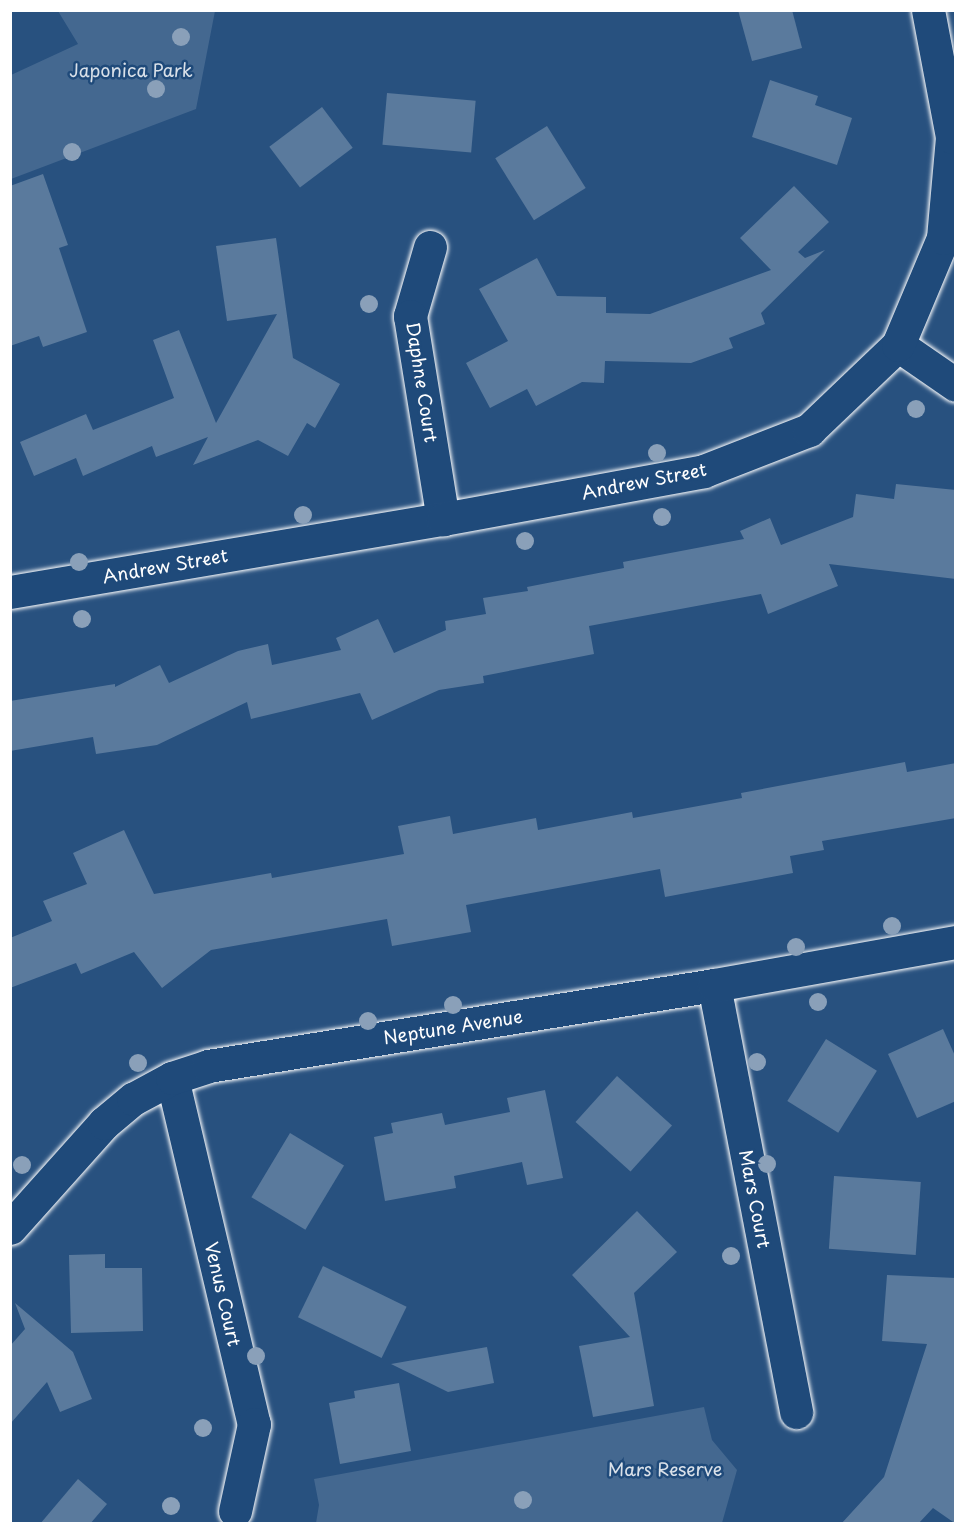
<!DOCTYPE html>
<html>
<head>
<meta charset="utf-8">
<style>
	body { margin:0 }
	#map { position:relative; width:966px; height:1534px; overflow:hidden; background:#28517f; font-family:"Playpen Sans",sans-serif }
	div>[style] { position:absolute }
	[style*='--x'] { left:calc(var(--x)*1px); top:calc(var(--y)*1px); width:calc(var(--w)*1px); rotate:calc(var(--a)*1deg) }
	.green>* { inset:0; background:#446890 }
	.building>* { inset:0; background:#5a7a9d; transform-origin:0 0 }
	.roads { filter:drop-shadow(0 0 2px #fff) drop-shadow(0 0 2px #fff) }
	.minor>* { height:33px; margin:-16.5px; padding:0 16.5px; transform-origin:16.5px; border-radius:16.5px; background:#1f4a7a }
	.trees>* { width:18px; height:18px; margin:-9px; border-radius:50%; background:#8aa0b9 }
	span { translate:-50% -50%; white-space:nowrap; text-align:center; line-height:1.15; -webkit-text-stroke:5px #1f4a7a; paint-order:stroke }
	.park-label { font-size:18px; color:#dae1e9 }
	.street-label { font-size:18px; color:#fff }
	.frame { position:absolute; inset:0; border:12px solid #fff; pointer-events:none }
</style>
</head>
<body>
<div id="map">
	<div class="green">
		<div style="clip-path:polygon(58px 11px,215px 11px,196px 109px,11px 179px,11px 75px,78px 44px)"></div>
		<div style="clip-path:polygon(704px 1407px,712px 1440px,737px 1470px,722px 1523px,316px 1523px,319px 1505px,314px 1479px)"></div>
	</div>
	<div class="building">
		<div style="clip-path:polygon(738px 10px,792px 10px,802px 48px,752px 61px)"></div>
		<div style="clip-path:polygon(770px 80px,818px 96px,815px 105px,852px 118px,837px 165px,752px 137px)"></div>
		<div style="left:387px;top:93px;width:89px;height:52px;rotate:5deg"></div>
		<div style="left:322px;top:107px;width:51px;height:66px;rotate:53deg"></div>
		<div style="left:547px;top:126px;width:73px;height:61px;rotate:58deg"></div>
		<div style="clip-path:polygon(43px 174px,68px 245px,59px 248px,87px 332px,43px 347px,39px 336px,10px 346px,10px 186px)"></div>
		<div style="clip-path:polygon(794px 186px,829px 222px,798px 252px,805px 258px,825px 250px,761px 313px,765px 324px,729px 338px,733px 348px,691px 363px,605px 361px,604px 383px,582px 382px,536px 406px,527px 389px,490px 408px,466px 363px,508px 341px,479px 289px,537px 258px,557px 296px,606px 297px,606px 313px,650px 314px,771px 270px,740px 238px)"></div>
		<div style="clip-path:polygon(276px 238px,293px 358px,340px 384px,315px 428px,307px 423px,288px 456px,258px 440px,193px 465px,208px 437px,156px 457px,152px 446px,83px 476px,76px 458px,34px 476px,20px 442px,86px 414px,93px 430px,174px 398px,153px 340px,179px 330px,216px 423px,277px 314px,227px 321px,216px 246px)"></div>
		<div style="clip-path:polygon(896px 484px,956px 490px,956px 579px,829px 564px,838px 586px,768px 614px,761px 594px,589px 626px,594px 654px,483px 676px,484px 683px,439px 690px,372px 720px,360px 693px,251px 719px,247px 702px,157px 745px,96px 754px,93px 737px,10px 751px,10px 701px,115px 684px,115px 687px,160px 665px,169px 683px,238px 651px,268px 644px,272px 665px,341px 650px,336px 638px,378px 619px,394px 653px,446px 630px,445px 621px,486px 614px,483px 598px,528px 591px,527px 587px,624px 568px,623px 562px,744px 539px,740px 531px,770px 518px,781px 545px,853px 517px,856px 494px,894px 499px)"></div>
		<div style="clip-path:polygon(905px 762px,907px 772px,956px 763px,956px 818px,822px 841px,824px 850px,790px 856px,793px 873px,665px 897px,660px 869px,466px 905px,471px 932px,392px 946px,387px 919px,211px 950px,162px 988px,134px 952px,81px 974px,76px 963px,10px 988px,10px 938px,52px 921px,43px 901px,87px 884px,73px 853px,124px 830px,154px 894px,271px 873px,272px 878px,404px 854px,398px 826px,450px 816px,453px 834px,536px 818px,538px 830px,632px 812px,633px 818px,742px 798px,741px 793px)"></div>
		<div style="clip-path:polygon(943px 1029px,956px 1058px,956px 1101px,917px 1118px,888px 1054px)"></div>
		<div style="left:826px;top:1039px;width:60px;height:73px;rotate:32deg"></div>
		<div style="left:617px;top:1076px;width:74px;height:62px;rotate:42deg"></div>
		<div style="clip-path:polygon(545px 1090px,563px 1178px,527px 1185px,522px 1162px,454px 1176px,456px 1188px,385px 1201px,374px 1137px,393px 1133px,391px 1123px,442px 1113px,445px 1125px,510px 1112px,507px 1098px)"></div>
		<div style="left:290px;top:1133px;width:63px;height:75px;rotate:31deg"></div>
		<div style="left:834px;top:1176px;width:87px;height:73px;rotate:4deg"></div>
		<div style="clip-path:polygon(637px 1211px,677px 1252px,634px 1293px,654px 1406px,593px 1417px,579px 1346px,630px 1337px,572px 1275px)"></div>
		<div style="clip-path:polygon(105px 1254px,105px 1268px,142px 1268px,143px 1331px,71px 1333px,69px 1255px)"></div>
		<div style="left:323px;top:1266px;width:93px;height:57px;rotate:26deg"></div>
		<div style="clip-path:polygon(887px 1275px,956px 1278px,956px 1524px,933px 1508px,918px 1524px,841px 1524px,884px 1477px,927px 1344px,882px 1341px)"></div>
		<div style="clip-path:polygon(15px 1303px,73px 1352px,92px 1399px,60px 1412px,47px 1382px,10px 1424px,10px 1346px,25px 1329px)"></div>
		<div style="clip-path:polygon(487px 1347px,494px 1383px,448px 1392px,391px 1364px)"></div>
		<div style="clip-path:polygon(399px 1383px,411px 1451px,340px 1464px,329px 1403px,355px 1398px,354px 1391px)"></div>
		<div style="clip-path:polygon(78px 1479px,107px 1504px,90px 1524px,40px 1524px)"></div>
	</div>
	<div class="roads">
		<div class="minor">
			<div style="--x:430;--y:247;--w:72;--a:106.2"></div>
			<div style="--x:410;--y:316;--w:206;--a:80.8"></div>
			<div style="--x:898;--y:345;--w:70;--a:34.6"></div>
			<div style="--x:10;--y:592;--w:439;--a:-9.6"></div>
			<div style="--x:443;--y:519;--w:265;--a:-10.4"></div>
			<div style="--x:704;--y:471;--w:113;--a:-21.3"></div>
			<div style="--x:809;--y:430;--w:123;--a:-43.7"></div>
			<div style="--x:898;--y:345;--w:116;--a:-67.2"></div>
			<div style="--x:943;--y:238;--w:101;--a:-84.9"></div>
			<div style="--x:952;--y:137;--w:129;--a:-100.7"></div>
			<div style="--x:714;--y:985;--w:435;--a:79.1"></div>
			<div style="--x:172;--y:1078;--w:356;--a:76.7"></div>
			<div style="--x:254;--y:1424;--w:89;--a:102.3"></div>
			<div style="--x:10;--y:1228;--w:141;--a:-48.2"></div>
			<div style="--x:104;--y:1123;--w:38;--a:-40"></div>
			<div style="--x:133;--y:1099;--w:44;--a:-28.3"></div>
			<div style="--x:172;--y:1078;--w:38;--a:-18"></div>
			<div style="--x:208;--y:1066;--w:512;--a:-9.09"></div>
			<div style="--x:714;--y:985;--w:246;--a:-10.1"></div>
		</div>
	</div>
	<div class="trees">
		<div style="left:181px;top:37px"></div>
		<div style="left:156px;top:89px"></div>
		<div style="left:72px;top:152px"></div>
		<div style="left:369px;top:304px"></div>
		<div style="left:916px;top:409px"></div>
		<div style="left:657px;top:453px"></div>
		<div style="left:303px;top:515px"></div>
		<div style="left:662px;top:517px"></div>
		<div style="left:525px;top:541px"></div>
		<div style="left:79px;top:562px"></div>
		<div style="left:82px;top:619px"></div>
		<div style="left:892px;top:926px"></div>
		<div style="left:796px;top:947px"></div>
		<div style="left:818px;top:1002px"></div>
		<div style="left:453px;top:1005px"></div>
		<div style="left:368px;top:1021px"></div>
		<div style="left:757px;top:1062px"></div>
		<div style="left:138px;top:1063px"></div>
		<div style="left:767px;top:1164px"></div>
		<div style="left:22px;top:1165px"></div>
		<div style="left:731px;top:1256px"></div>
		<div style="left:256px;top:1356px"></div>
		<div style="left:203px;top:1428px"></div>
		<div style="left:523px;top:1500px"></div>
		<div style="left:171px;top:1506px"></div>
	</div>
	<div class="park-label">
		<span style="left:131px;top:70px">Japonica Park</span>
		<span style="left:665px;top:1469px">Mars Reserve</span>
	</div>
	<div class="street-label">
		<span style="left:422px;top:382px;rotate:81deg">Daphne Court</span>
		<span style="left:644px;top:481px;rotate:-11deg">Andrew Street</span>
		<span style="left:165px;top:566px;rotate:-10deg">Andrew Street</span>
		<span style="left:453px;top:1027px;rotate:-9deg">Neptune Avenue</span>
		<span style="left:755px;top:1199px;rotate:79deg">Mars Court</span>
		<span style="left:223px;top:1294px;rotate:77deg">Venus Court</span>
	</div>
	<div class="frame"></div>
</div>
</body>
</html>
